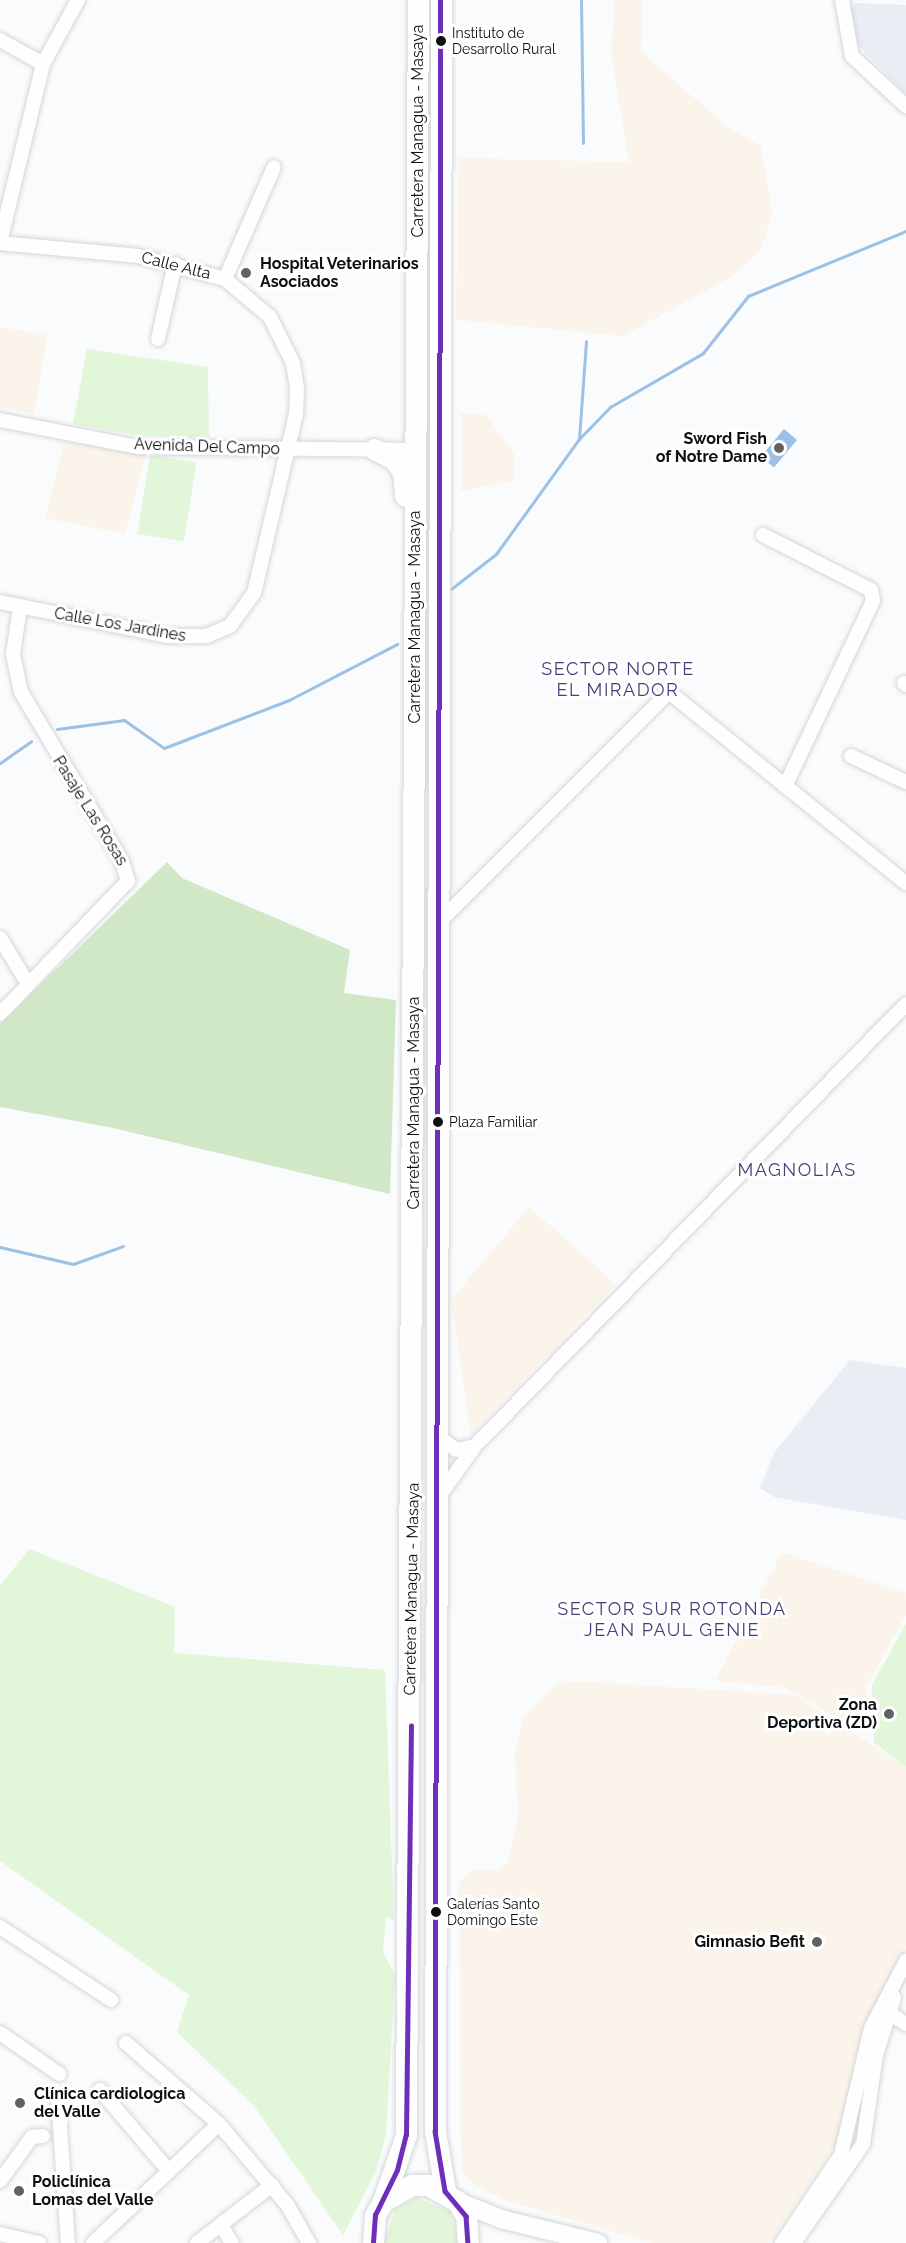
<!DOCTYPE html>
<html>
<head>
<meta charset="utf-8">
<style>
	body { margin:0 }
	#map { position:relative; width:906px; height:2243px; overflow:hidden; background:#fafbfd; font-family:Raleway,sans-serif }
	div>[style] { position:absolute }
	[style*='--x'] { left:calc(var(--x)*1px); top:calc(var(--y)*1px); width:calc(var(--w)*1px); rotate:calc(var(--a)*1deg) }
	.commercial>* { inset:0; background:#fbf4ea }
	.built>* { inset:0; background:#e9edf4 }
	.green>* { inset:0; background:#e2f6d9; transform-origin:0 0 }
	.forest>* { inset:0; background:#d1e8c6 }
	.water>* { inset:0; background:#9cc1e6; transform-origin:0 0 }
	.stream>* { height:3px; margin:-1.5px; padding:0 1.5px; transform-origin:1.5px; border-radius:1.5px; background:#9cc1e6 }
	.roads { filter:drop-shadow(0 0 2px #d5d6d8) drop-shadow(0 0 2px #d5d6d8) }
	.minor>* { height:14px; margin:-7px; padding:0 7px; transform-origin:7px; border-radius:7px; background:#fefeff }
	.major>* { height:18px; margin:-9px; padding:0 9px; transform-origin:9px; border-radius:9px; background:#fefeff }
	.highway>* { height:21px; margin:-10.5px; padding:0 10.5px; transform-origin:10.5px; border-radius:10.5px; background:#fefeff }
	.bus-1>* { height:4.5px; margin:-2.25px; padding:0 2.25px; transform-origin:2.25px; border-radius:2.25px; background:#6d2fba }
	.dots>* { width:16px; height:16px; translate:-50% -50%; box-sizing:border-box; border:3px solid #fff; border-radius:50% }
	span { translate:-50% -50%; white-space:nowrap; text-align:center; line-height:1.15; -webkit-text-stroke:6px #fff; paint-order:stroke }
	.bus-label { font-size:14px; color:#0e0f11 }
	.left { translate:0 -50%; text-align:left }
	.street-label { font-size:16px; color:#0e0f11 }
	.poi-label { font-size:16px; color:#0e0f11; font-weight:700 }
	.right { translate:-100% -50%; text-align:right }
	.neighbourhood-label { font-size:18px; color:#493c79; letter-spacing:1.5px }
</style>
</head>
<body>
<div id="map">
	<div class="commercial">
		<div style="clip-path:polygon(615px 0,642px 0,641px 52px,729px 128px,761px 146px,772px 212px,761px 250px,731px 277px,623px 336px,456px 320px,459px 158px,629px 162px,611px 51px)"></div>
		<div style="clip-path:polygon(0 327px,47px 335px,34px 414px,0 407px)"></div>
		<div style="clip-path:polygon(461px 413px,486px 415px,515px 455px,513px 481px,461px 491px)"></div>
		<div style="clip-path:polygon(64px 442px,146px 454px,125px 534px,45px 518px)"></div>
		<div style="clip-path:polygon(529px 1207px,616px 1284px,471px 1435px,451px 1300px)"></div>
		<div style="clip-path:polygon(782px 1552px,906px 1593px,906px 1615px,866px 1687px,870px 1727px,863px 1732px,783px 1687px,715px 1681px)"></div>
		<div style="clip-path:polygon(575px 1681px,795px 1695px,906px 1767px,906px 1950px,861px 2043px,847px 2129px,769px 2243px,651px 2243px,504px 2200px,473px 2184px,461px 2170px,459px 1883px,469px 1871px,499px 1870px,508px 1863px,518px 1815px,515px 1754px,524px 1716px,556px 1685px)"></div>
	</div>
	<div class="built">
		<div style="clip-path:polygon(856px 3px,906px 5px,906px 94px,851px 38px,851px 7px)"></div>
		<div style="clip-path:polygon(850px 1360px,906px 1368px,906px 1520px,774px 1497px,760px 1488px,774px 1453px)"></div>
	</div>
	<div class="green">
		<div style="clip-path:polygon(87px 349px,208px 367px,209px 438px,135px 435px,73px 424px)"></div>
		<div style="left:150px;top:455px;width:47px;height:80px;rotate:9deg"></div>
		<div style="clip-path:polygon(29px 1549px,175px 1607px,174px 1653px,385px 1670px,394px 1920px,386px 1917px,383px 1952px,395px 1975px,386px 2135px,376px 2172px,343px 2235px,254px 2106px,177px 2032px,189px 1995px,0 1861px,0 1586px)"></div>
		<div style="clip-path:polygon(906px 1624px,906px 1767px,874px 1743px,872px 1685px)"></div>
		<div style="clip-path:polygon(417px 2198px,450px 2211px,459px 2243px,384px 2243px,395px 2209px)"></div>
	</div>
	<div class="forest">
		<div style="clip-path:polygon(167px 862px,182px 878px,350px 950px,344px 993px,396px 1000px,390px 1194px,113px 1128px,0 1107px,0 1024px)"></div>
	</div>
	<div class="water">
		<div style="left:784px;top:429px;width:17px;height:36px;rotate:40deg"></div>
	</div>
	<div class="stream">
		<div style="--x:581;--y:0;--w:143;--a:89.2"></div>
		<div style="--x:579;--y:439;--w:45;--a:-45.9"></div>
		<div style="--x:610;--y:407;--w:108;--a:-30.1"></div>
		<div style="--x:703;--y:353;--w:73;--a:-51.7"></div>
		<div style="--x:748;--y:296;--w:171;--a:-22.4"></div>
		<div style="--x:451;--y:589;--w:57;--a:-37.9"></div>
		<div style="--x:496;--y:554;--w:142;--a:-54.2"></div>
		<div style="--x:579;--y:439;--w:98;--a:-85.9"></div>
		<div style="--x:57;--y:729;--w:68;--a:-7.7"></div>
		<div style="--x:124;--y:720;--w:49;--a:35"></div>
		<div style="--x:164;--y:748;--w:134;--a:-21"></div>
		<div style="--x:289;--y:700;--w:122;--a:-27.4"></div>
		<div style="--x:0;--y:763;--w:38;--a:-35"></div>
		<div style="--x:0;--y:1247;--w:75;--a:13.1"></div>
		<div style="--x:73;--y:1264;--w:53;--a:-19.8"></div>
	</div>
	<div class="roads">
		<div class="minor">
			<div style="--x:842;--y:0;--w:57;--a:79.9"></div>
			<div style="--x:852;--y:56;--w:74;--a:42.8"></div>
			<div style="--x:0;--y:40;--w:49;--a:29.2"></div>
			<div style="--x:0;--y:242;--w:183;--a:-76.4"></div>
			<div style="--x:43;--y:64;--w:73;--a:-61.3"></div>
			<div style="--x:0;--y:243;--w:139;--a:5.4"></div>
			<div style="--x:138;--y:256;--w:90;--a:14.8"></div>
			<div style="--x:225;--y:279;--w:59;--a:40.2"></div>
			<div style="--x:270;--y:317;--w:51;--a:63.4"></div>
			<div style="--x:293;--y:363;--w:26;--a:81"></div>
			<div style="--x:297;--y:389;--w:25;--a:92"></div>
			<div style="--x:296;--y:414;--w:184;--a:103.2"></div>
			<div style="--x:254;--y:593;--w:41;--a:126"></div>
			<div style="--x:230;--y:626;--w:25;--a:157"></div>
			<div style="--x:207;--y:636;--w:40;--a:180"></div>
			<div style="--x:167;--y:636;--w:170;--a:-168.5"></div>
			<div style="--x:225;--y:279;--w:122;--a:-66.4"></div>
			<div style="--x:158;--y:339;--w:77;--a:-77.2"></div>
			<div style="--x:0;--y:420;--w:141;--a:11.1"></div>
			<div style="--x:138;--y:447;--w:278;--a:0.6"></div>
			<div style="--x:763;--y:535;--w:121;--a:27"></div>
			<div style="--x:871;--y:590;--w:11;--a:80"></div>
			<div style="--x:873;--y:601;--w:205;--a:115.4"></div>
			<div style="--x:904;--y:683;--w:3;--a:45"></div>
			<div style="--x:851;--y:756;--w:61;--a:25.3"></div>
			<div style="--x:440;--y:921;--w:324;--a:-45"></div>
			<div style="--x:669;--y:692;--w:304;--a:38.9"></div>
			<div style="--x:0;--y:938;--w:52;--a:58.5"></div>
			<div style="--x:0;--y:1014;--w:185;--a:-46.1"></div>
			<div style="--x:128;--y:881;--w:21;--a:-107"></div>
			<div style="--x:122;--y:861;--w:197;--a:-120.9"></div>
			<div style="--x:21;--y:692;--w:39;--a:-102"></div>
			<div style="--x:13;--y:654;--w:48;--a:-81.5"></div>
			<div style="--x:439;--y:1437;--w:21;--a:37"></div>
			<div style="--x:456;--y:1450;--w:19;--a:-12"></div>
			<div style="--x:440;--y:1495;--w:60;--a:-54.5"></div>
			<div style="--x:475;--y:1446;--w:617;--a:-45.72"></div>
			<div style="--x:0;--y:1927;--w:133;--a:33.3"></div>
			<div style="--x:888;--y:2012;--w:22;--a:34"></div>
			<div style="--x:0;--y:2033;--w:72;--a:34.8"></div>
			<div style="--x:126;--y:2043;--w:123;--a:41.1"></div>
			<div style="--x:219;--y:2124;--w:107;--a:49.9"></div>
			<div style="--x:288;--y:2206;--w:43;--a:60.4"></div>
			<div style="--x:100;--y:2090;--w:106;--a:49.6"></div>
			<div style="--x:58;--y:2097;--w:146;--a:86.1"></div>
			<div style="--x:0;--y:2181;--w:54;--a:-54"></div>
			<div style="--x:32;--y:2137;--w:11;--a:-5"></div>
			<div style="--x:221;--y:2225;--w:21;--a:59"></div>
			<div style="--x:0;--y:2234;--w:40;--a:13"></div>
			<div style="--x:93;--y:2243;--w:173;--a:-43.4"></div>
			<div style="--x:197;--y:2243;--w:95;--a:-37.7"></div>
			<div style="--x:782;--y:2243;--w:106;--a:-56.2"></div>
			<div style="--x:841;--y:2155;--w:130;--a:-76.7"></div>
			<div style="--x:871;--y:2028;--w:76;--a:-62.4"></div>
			<div style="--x:794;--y:2243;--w:121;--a:-55.1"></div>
			<div style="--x:863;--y:2144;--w:90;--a:-81.7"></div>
			<div style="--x:876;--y:2055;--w:60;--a:-72.5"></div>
		</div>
		<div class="major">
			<div style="--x:457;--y:2201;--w:48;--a:22.2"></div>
			<div style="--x:501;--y:2219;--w:100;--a:13.9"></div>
		</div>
		<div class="highway">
			<div style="--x:441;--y:0;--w:2131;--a:90.16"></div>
			<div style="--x:435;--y:2131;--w:61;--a:80.5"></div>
			<div style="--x:374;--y:449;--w:22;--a:27"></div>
			<div style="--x:394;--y:459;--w:16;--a:55"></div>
			<div style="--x:403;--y:472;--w:24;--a:85"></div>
			<div style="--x:383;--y:2201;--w:70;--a:-70.8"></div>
			<div style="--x:406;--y:2135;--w:2135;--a:-89.68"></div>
			<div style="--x:373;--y:2243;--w:28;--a:-86"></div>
			<div style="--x:375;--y:2215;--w:16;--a:-60"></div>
			<div style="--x:383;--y:2201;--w:33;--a:-29"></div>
			<div style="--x:412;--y:2185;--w:16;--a:0"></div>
			<div style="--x:428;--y:2185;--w:33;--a:29"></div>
			<div style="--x:457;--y:2201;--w:17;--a:59"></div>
			<div style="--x:466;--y:2216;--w:27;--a:86"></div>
		</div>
	</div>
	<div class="bus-1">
		<div style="--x:441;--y:0;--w:2131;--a:90.16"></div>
		<div style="--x:435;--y:2131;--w:61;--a:80.5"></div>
		<div style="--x:445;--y:2191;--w:33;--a:50"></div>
		<div style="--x:466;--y:2216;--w:27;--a:86"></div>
		<div style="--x:373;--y:2243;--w:28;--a:-86"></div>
		<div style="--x:375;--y:2215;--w:50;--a:-63.9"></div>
		<div style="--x:397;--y:2170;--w:36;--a:-76"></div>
		<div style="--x:406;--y:2135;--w:409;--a:-89.3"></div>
	</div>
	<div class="dots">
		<div style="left:441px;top:41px;background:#0e0f11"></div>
		<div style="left:246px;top:273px;background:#616264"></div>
		<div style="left:779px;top:448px;background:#616264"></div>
		<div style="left:438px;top:1122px;background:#0e0f11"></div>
		<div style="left:889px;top:1714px;background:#616264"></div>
		<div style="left:436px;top:1912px;background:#0e0f11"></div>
		<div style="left:817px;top:1942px;background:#616264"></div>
		<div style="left:20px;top:2103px;background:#616264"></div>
		<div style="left:19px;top:2191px;background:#616264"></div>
	</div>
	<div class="bus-label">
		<span class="left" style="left:452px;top:41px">Instituto de<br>Desarrollo Rural</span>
		<span class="left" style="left:449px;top:1122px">Plaza Familiar</span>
		<span class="left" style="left:447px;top:1912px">Galerías Santo<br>Domingo Este</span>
	</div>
	<div class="street-label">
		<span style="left:418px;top:131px;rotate:-90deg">Carretera Managua - Masaya</span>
		<span style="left:176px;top:266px;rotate:14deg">Calle Alta</span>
		<span style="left:207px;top:447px;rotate:2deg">Avenida Del Campo</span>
		<span style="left:415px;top:617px;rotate:-90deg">Carretera Managua - Masaya</span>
		<span style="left:120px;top:625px;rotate:10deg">Calle Los Jardines</span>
		<span style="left:90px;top:811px;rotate:58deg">Pasaje Las Rosas</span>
		<span style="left:414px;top:1103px;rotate:-90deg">Carretera Managua - Masaya</span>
		<span style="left:412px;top:1589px;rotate:-89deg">Carretera Managua - Masaya</span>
	</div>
	<div class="poi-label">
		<span class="left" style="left:260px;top:273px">Hospital Veterinarios<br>Asociados</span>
		<span class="right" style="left:767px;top:448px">Sword Fish<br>of Notre Dame</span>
		<span class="right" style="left:877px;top:1714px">Zona<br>Deportiva (ZD)</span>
		<span class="right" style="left:805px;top:1942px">Gimnasio Befit</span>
		<span class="left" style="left:34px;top:2103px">Clínica cardiologica<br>del Valle</span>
		<span class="left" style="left:32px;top:2191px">Policlínica<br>Lomas del Valle</span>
	</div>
	<div class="neighbourhood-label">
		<span style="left:618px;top:680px">SECTOR NORTE<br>EL MIRADOR</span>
		<span style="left:797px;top:1170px">MAGNOLIAS</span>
		<span style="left:672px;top:1620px">SECTOR SUR ROTONDA<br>JEAN PAUL GENIE</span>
	</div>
</div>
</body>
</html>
